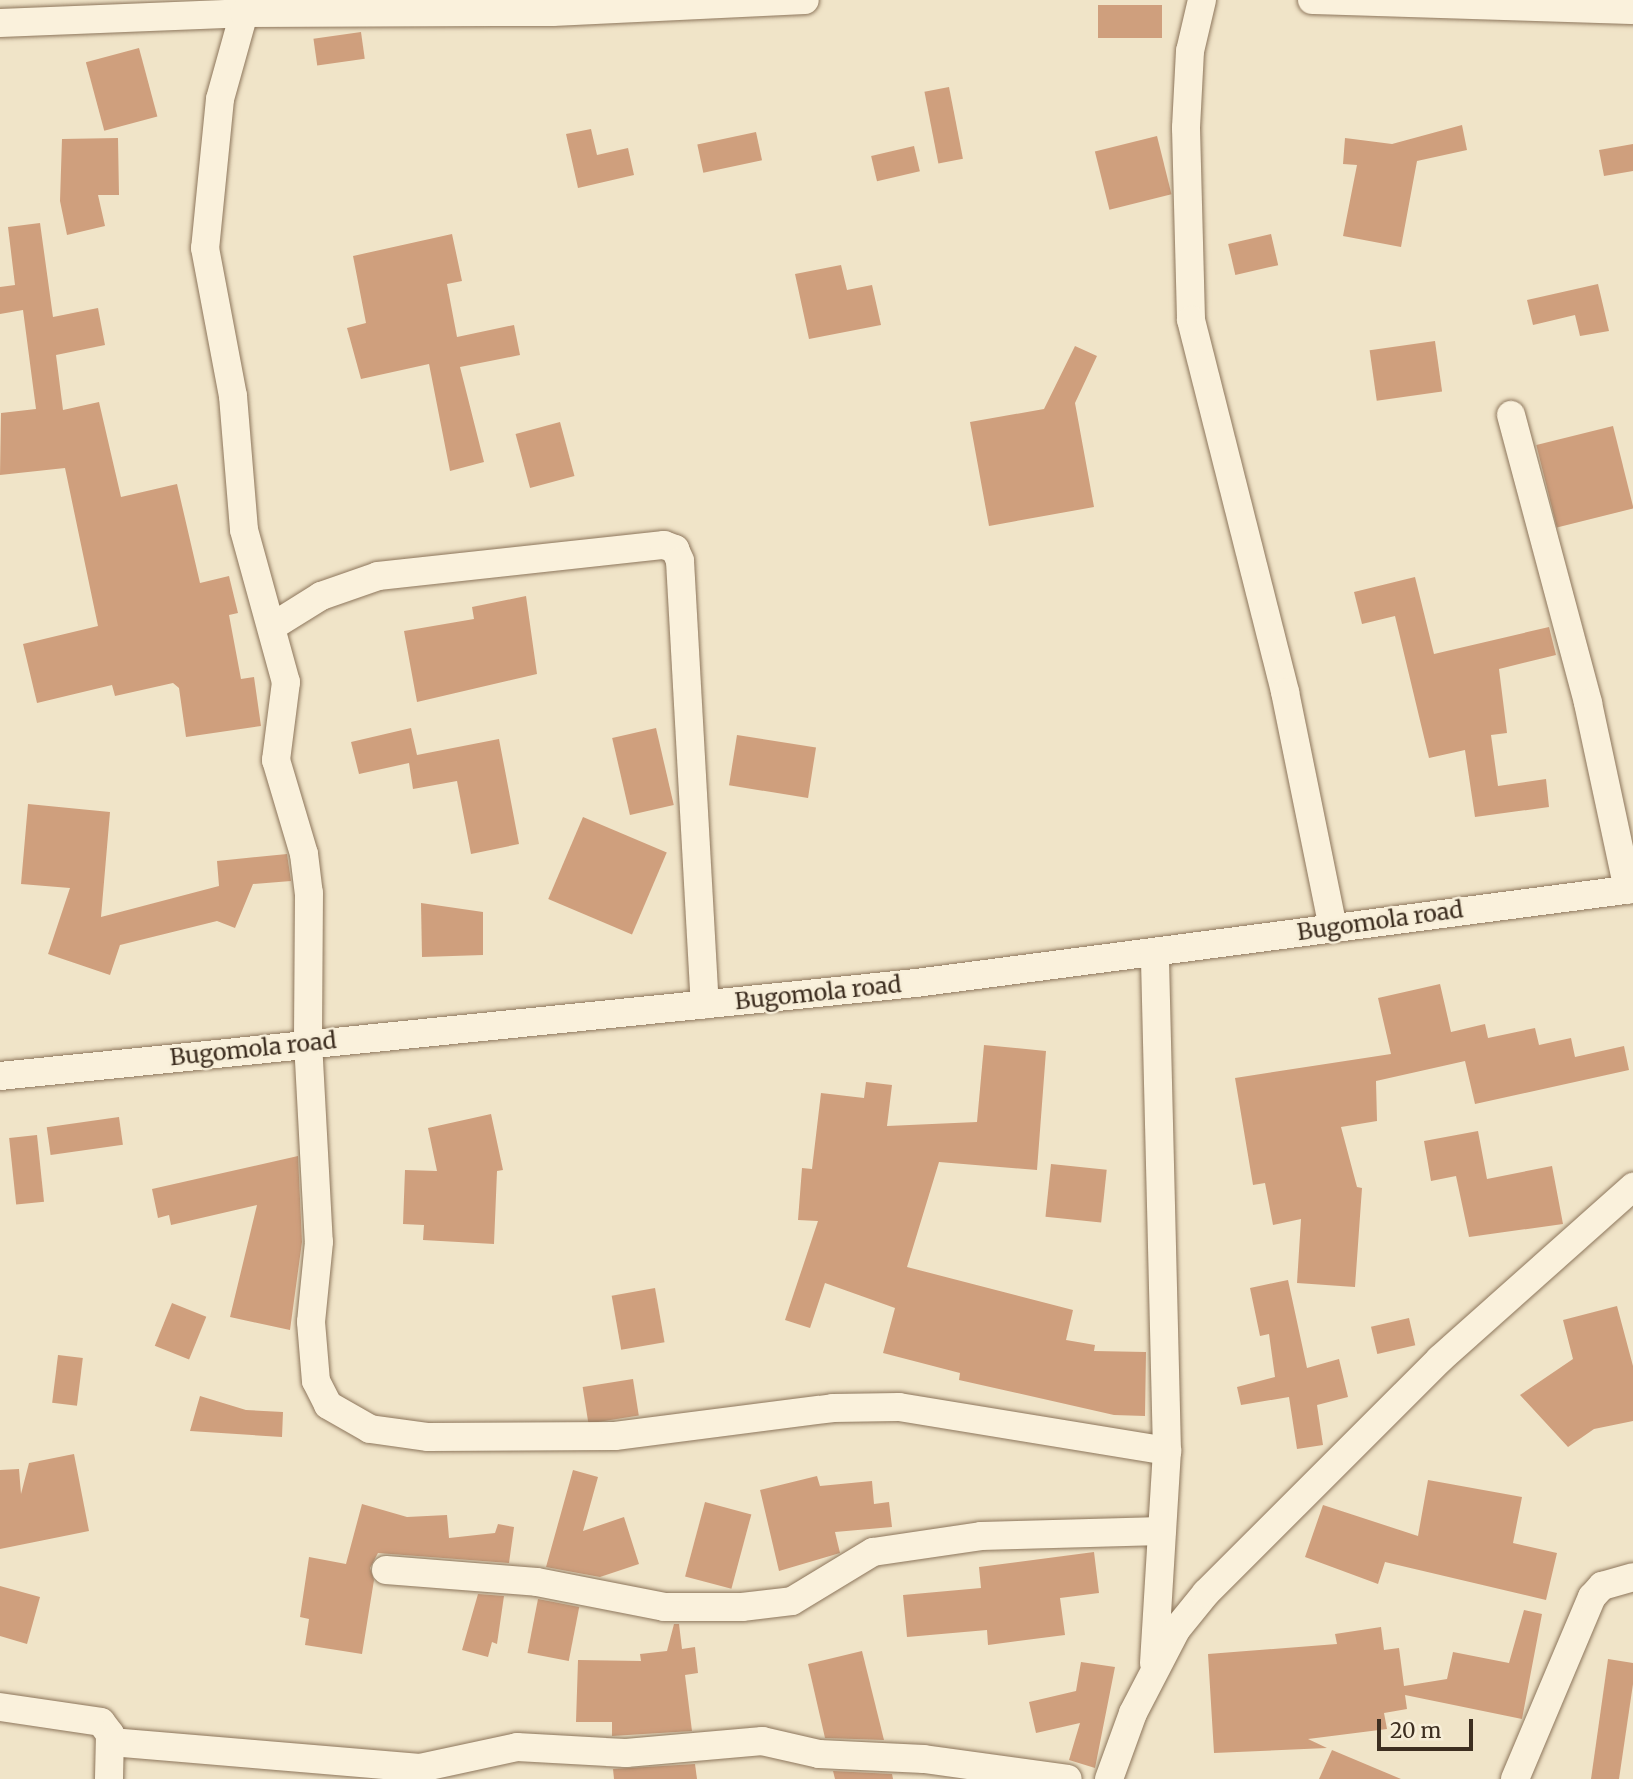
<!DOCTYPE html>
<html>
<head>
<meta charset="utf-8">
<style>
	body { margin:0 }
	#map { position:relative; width:1633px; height:1779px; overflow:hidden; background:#f0e4c8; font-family:Merriweather,serif }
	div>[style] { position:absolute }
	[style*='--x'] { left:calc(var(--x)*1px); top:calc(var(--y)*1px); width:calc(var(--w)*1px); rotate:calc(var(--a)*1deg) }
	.building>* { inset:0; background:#cf9f7d; transform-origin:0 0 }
	.roads { filter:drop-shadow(0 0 2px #8d765c) drop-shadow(0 0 2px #8d765c) }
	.street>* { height:28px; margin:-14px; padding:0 14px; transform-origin:14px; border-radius:14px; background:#faf1dc }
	span { translate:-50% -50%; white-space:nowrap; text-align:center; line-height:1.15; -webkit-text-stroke:5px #f7eed8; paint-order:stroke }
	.street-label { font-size:23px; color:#3d2e20 }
	.scale { position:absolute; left:1377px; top:1719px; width:96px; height:32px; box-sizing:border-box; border:4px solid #3d2e20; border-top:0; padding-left:9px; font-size:21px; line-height:24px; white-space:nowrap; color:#3d2e20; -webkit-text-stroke:5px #f7eed8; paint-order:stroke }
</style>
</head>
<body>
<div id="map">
	<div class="building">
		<div style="left:1098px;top:5px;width:64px;height:33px"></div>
		<div style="left:361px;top:32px;width:27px;height:48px;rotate:82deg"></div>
		<div style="left:139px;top:48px;width:71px;height:55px;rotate:75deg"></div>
		<div style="left:949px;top:87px;width:73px;height:25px;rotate:79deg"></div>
		<div style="clip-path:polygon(1462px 125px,1467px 150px,1417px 161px,1401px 247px,1343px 236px,1357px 165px,1343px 164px,1345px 138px,1392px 144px)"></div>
		<div style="clip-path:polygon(591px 129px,597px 155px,628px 148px,634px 175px,578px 188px,566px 134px)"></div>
		<div style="left:756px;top:132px;width:29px;height:60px;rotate:78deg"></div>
		<div style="left:1157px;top:136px;width:60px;height:64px;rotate:76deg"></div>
		<div style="clip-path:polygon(118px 138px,119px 195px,98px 195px,105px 226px,67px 235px,60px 201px,62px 139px)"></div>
		<div style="clip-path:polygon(1633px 144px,1633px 171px,1604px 176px,1599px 150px)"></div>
		<div style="left:914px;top:146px;width:26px;height:44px;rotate:77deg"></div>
		<div style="clip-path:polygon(40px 223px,53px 317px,98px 308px,105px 345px,56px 355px,63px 410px,99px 402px,121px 497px,177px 484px,200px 583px,229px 576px,238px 613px,229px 615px,241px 679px,254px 677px,261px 726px,186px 737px,179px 688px,173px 683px,115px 696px,112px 685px,37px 703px,23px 644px,98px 626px,65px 468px,0 475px,1px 413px,36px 409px,23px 310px,0 314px,0 287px,15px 285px,8px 227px)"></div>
		<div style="clip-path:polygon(452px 234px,462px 281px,447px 284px,457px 337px,514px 325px,520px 355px,460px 367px,484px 462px,450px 471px,429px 364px,361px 379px,347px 328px,366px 323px,353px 256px)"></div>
		<div style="left:1271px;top:234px;width:32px;height:44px;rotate:77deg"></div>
		<div style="clip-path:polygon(841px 265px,847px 290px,872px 285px,881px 325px,809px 339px,795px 274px)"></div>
		<div style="clip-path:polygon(1598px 284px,1609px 331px,1580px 336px,1575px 315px,1533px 325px,1527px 300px)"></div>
		<div style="left:1435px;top:341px;width:51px;height:66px;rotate:82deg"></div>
		<div style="clip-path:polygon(1075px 346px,1097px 356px,1075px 403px,1094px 507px,989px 526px,970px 422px,1044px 409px)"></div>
		<div style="left:560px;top:422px;width:56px;height:46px;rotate:75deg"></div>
		<div style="left:1613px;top:426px;width:85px;height:79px;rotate:76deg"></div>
		<div style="clip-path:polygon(1415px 577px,1434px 654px,1549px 627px,1556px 655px,1499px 669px,1507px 733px,1491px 735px,1498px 786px,1546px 779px,1549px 807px,1475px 817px,1465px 750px,1429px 758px,1395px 616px,1362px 624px,1354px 592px)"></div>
		<div style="clip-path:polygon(526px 596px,537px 674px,417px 702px,404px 631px,474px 619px,472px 607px)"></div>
		<div style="clip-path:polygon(411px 728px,417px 755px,499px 739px,519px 844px,471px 854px,457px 781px,413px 789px,409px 763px,359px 774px,351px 742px)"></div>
		<div style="left:656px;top:728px;width:79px;height:45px;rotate:77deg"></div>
		<div style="left:737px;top:735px;width:80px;height:51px;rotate:9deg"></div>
		<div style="clip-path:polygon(28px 804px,110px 812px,101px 917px,219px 886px,217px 861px,287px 854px,291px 881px,253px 884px,235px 928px,217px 921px,120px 945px,110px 975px,48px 954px,70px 888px,21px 884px)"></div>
		<div style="left:583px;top:817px;width:91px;height:89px;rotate:23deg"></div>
		<div style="clip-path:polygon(421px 903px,483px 912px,483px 955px,422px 957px)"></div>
		<div style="clip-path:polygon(1440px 984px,1451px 1032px,1485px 1024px,1488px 1038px,1535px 1028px,1539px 1045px,1571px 1038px,1575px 1057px,1624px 1046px,1629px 1070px,1475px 1104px,1465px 1061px,1376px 1081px,1377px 1121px,1341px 1127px,1357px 1187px,1362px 1188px,1355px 1287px,1297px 1283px,1301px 1219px,1273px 1225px,1265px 1183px,1253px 1185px,1235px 1078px,1391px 1054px,1378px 998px)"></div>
		<div style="clip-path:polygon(984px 1045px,1046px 1051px,1037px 1170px,939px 1162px,907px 1267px,1073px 1310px,1066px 1340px,1095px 1345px,1094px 1351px,1146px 1352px,1145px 1416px,1114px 1415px,959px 1380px,960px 1373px,883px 1353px,895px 1308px,825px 1283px,810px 1328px,785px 1320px,818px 1221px,798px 1220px,802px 1168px,812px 1169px,821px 1093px,864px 1098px,866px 1082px,892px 1085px,887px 1126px,977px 1122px)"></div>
		<div style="clip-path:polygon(491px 1114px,503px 1170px,497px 1171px,494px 1244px,423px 1240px,424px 1225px,403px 1224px,405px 1170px,437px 1171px,428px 1128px)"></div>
		<div style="left:119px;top:1117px;width:28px;height:73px;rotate:82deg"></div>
		<div style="clip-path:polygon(1478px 1131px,1487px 1179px,1552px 1166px,1563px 1224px,1469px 1237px,1456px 1176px,1431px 1181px,1424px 1141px)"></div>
		<div style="left:37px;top:1135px;width:67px;height:28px;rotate:84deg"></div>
		<div style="clip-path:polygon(298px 1156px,302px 1242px,290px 1330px,230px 1317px,257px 1205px,171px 1225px,169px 1215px,158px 1218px,152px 1189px)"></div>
		<div style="left:1051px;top:1164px;width:56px;height:53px;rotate:6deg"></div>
		<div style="clip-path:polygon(1288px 1280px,1307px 1368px,1339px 1359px,1348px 1397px,1317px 1405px,1323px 1445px,1297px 1449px,1289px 1397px,1241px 1405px,1237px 1387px,1275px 1377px,1269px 1334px,1260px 1336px,1250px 1288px)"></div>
		<div style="left:655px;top:1288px;width:55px;height:44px;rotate:80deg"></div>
		<div style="left:172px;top:1303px;width:37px;height:46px;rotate:22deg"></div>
		<div style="clip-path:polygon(1617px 1306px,1633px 1366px,1633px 1421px,1594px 1429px,1568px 1447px,1520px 1395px,1573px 1359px,1563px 1320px)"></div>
		<div style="left:1409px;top:1318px;width:28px;height:39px;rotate:77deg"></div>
		<div style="left:58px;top:1355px;width:25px;height:48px;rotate:7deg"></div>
		<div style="left:633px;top:1379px;width:37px;height:51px;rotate:81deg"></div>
		<div style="clip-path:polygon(200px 1396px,246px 1410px,283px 1412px,282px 1437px,190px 1431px)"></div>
		<div style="clip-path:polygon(74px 1454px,89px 1531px,0 1549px,0 1470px,19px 1469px,21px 1494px,29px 1463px)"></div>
		<div style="clip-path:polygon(573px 1470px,598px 1477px,583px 1531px,624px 1517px,639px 1564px,600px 1577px,546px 1567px)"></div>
		<div style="clip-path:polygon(817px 1476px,820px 1486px,872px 1481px,874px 1504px,889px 1502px,892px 1527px,835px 1532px,840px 1553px,779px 1571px,760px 1490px)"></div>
		<div style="clip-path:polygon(1428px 1480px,1522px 1497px,1513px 1543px,1557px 1553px,1546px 1600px,1385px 1562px,1378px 1584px,1305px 1557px,1323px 1505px,1418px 1536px)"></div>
		<div style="left:705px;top:1502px;width:48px;height:77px;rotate:15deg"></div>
		<div style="clip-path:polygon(362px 1504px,407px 1517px,447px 1515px,449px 1538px,495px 1533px,498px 1524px,514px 1527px,509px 1563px,378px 1553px,370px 1568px,374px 1580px,362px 1654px,305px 1645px,309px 1619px,300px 1617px,309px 1557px,346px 1564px)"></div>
		<div style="clip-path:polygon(1094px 1552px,1099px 1593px,1060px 1598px,1065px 1635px,988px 1645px,987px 1630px,907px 1637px,903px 1595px,981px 1588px,979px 1567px)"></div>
		<div style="clip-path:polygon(0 1586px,40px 1597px,27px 1644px,0 1636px)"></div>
		<div style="clip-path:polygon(478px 1594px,504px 1596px,497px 1644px,492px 1642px,488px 1657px,462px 1650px)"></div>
		<div style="left:538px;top:1599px;width:42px;height:55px;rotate:11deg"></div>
		<div style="clip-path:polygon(1524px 1610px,1542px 1614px,1522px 1719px,1405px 1695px,1407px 1709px,1384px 1713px,1387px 1729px,1308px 1739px,1327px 1748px,1214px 1753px,1208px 1654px,1337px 1644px,1335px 1634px,1381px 1627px,1384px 1650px,1399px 1648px,1404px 1686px,1447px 1679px,1453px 1652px,1509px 1663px)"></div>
		<div style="clip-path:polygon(674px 1624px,679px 1624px,682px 1649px,695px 1647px,698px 1673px,685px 1675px,692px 1731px,612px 1736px,612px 1722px,576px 1722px,578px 1660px,641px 1661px,640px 1654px,667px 1651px)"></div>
		<div style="clip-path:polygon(862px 1651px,884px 1740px,825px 1738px,808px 1664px)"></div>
		<div style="clip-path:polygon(1608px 1659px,1633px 1663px,1633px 1684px,1619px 1779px,1591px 1779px)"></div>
		<div style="clip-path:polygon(1081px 1662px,1115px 1667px,1095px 1768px,1069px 1760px,1080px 1723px,1036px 1733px,1029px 1702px,1076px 1691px)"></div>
		<div style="clip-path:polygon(1332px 1750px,1401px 1779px,1319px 1779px)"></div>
		<div style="clip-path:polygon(695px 1764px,697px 1779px,614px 1779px,613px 1769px)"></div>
		<div style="clip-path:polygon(833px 1771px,892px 1774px,893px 1779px,835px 1779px)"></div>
	</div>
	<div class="roads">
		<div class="street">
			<div style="--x:1202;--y:0;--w:52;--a:103.2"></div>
			<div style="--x:1190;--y:51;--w:77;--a:93"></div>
			<div style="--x:1186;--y:128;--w:192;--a:88.5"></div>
			<div style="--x:1191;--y:320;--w:384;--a:75.8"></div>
			<div style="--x:1285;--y:692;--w:241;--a:78.5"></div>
			<div style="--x:1312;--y:0;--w:321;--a:1.8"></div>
			<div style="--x:244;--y:13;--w:89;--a:105.6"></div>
			<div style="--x:220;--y:99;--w:150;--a:95.7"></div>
			<div style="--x:205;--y:248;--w:151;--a:79.3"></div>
			<div style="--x:233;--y:396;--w:134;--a:85.3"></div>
			<div style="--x:244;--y:530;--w:158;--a:74.6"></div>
			<div style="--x:286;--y:682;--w:79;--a:97.3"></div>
			<div style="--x:276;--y:760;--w:98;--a:73.4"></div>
			<div style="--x:304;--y:854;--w:39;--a:83"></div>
			<div style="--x:309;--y:893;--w:149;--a:90.4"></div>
			<div style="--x:308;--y:1042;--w:200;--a:86.9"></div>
			<div style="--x:319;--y:1242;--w:80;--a:95.7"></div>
			<div style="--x:311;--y:1322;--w:59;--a:85.2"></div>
			<div style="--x:316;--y:1381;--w:27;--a:63"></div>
			<div style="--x:328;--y:1405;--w:48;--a:29.7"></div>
			<div style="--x:370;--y:1429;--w:59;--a:7.9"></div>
			<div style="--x:428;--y:1437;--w:187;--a:-0.3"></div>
			<div style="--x:615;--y:1436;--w:220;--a:-7.3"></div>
			<div style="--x:833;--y:1408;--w:66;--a:-0.9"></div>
			<div style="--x:899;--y:1407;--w:272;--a:9.3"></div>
			<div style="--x:0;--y:23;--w:244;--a:-2.3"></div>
			<div style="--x:244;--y:13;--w:309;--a:-0.2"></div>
			<div style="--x:553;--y:12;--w:252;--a:-2.7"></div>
			<div style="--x:1511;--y:415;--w:298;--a:75"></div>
			<div style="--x:1588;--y:703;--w:191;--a:77.9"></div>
			<div style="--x:273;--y:626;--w:57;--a:-32"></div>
			<div style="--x:321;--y:596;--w:60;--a:-19.3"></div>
			<div style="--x:378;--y:576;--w:288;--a:-6.2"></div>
			<div style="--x:664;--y:545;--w:12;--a:20"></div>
			<div style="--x:675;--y:549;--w:13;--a:67"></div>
			<div style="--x:680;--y:561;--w:444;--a:86.8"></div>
			<div style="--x:0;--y:1076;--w:921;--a:-5.8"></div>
			<div style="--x:916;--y:983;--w:723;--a:-7.47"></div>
			<div style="--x:386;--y:1570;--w:151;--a:4.5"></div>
			<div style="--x:537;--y:1582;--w:129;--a:11.1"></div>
			<div style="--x:664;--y:1607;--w:78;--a:0"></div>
			<div style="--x:742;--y:1607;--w:50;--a:-6.8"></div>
			<div style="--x:792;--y:1601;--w:95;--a:-31.2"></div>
			<div style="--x:873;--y:1552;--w:109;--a:-8.4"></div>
			<div style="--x:981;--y:1536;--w:181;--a:-1.6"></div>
			<div style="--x:1154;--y:1663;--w:212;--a:-86.5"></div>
			<div style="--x:1167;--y:1451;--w:499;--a:-91.4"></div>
			<div style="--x:0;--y:1707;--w:102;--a:8.4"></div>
			<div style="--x:101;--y:1722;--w:15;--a:53"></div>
			<div style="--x:110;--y:1734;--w:45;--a:91.3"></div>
			<div style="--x:111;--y:1742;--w:310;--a:4.8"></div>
			<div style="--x:420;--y:1768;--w:99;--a:-12.2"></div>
			<div style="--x:517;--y:1747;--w:109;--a:3.2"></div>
			<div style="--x:626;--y:1753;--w:137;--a:-5"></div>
			<div style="--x:762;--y:1741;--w:58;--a:12.8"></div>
			<div style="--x:819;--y:1754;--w:105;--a:2.7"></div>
			<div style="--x:924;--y:1759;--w:145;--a:7.9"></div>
			<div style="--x:1109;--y:1779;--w:70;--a:-70"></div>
			<div style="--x:1133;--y:1713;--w:93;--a:-62.6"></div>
			<div style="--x:1176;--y:1630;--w:48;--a:-51"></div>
			<div style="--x:1206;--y:1593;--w:331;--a:-45"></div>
			<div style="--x:1440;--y:1359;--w:259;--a:-41.7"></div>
			<div style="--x:1515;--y:1779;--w:198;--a:-67.1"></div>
			<div style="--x:1592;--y:1597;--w:15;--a:-48"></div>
			<div style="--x:1602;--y:1586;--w:32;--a:-16"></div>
		</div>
	</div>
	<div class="street-label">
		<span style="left:1380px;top:921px;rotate:-8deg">Bugomola road</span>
		<span style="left:818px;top:993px;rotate:-6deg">Bugomola road</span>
		<span style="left:253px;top:1049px;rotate:-6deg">Bugomola road</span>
	</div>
	<div class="scale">20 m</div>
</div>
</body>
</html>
